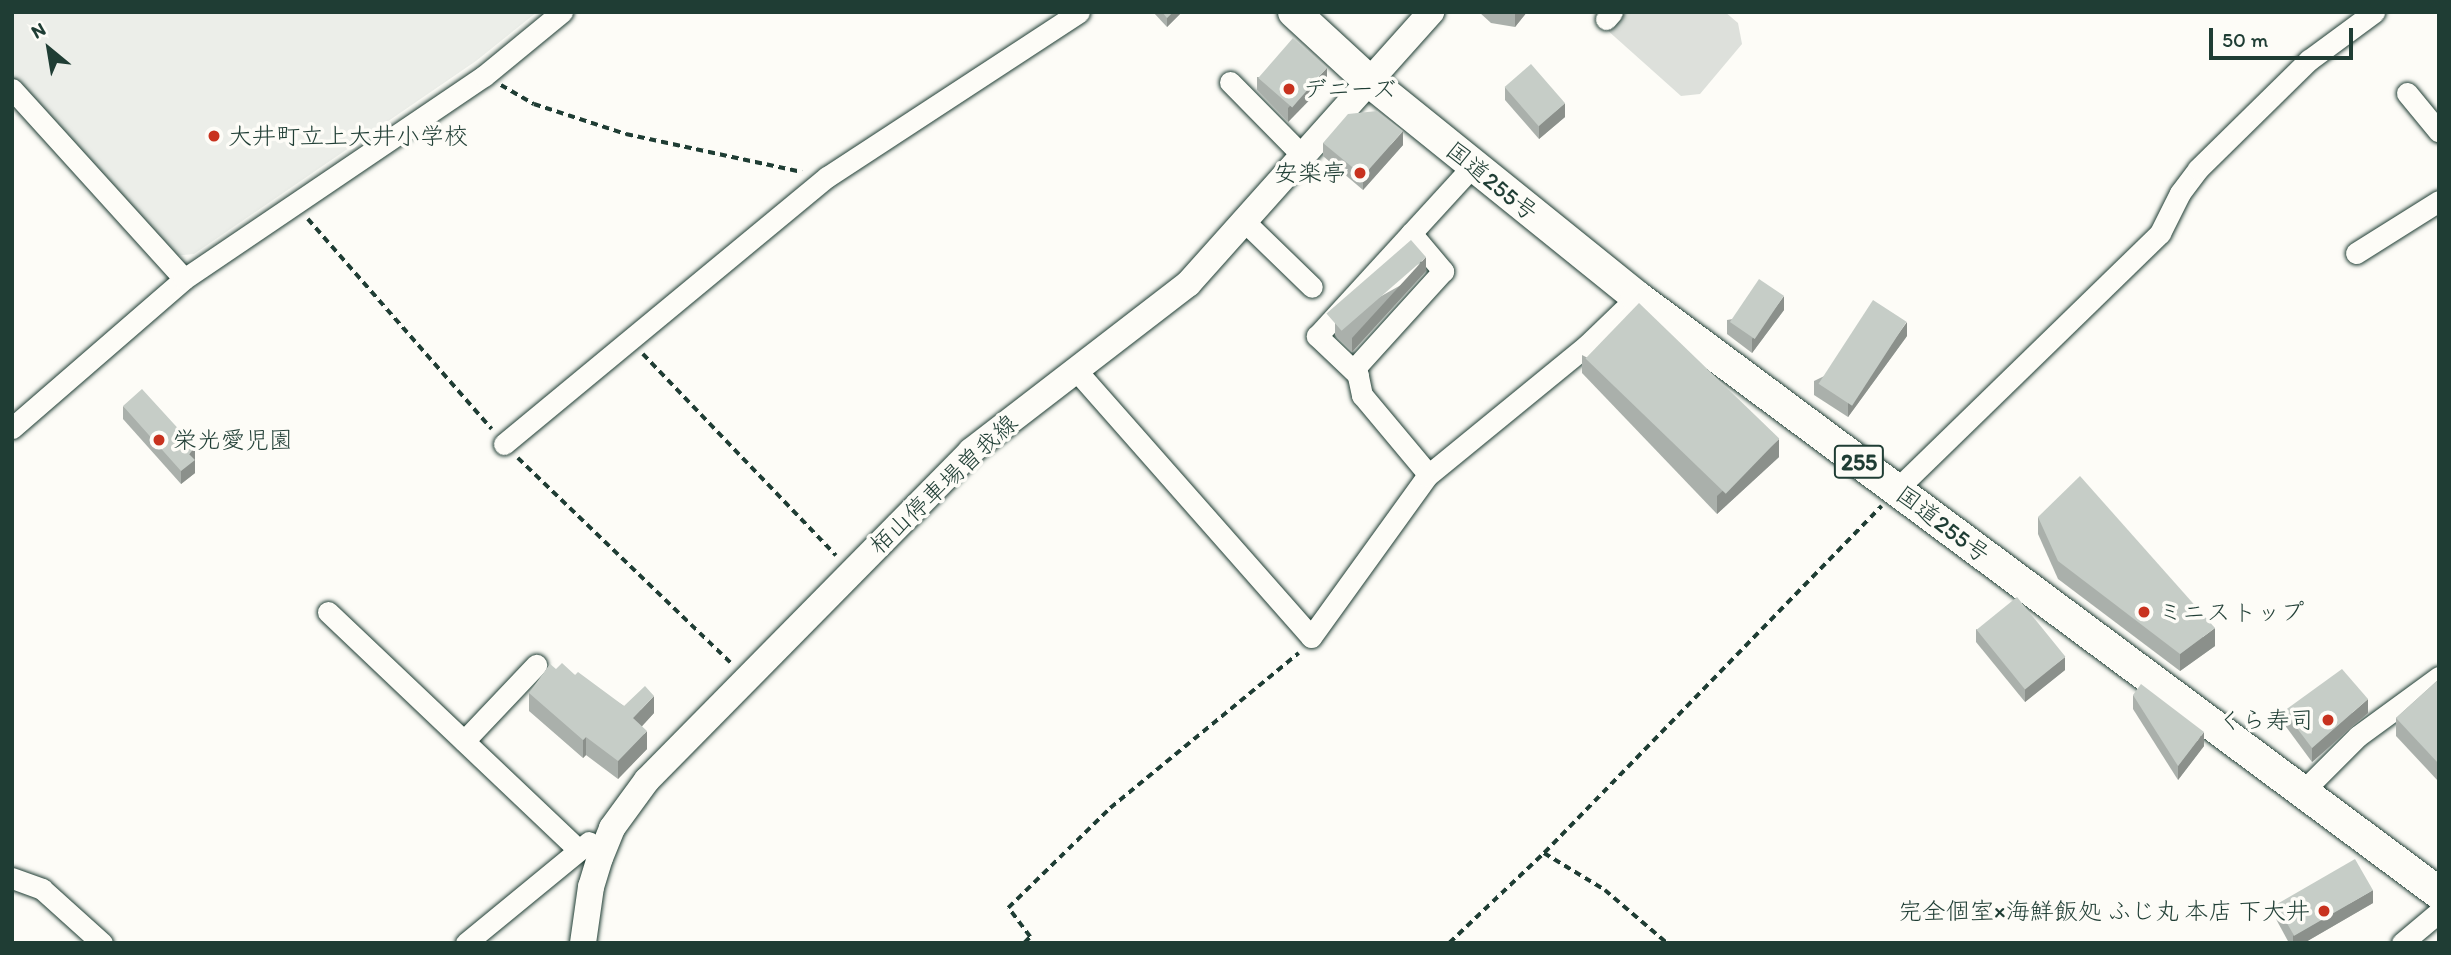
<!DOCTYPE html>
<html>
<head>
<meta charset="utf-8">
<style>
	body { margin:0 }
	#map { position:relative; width:2451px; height:955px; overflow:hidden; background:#fdfcf7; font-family:Itim,"Klee One",sans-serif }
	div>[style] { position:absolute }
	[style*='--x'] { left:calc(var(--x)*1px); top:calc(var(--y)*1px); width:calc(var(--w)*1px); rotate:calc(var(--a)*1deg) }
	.built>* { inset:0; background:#eceee9 }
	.green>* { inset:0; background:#dde0db }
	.path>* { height:3.5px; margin-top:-1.75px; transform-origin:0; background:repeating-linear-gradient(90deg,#1f3d34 0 7px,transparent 0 12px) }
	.roads { filter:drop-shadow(0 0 2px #1f3d34) drop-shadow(0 0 2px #1f3d34) }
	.minor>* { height:21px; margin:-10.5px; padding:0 10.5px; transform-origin:10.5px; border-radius:10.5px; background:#fdfcf7 }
	.major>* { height:26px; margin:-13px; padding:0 13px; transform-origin:13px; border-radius:13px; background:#fdfcf7 }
	.highway>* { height:32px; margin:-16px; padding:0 16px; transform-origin:16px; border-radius:16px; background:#fdfcf7 }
	.wall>* { inset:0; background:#aab0ab }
	.shaded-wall>* { inset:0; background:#8b908b }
	.building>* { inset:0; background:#c6cdc7; transform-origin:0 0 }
	.dots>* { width:19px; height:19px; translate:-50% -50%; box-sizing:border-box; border:4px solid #fdfcf7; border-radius:50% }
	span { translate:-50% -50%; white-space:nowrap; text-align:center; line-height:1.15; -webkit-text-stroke:7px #fdfcf7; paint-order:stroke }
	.shield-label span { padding:2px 5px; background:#fdfcf7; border:2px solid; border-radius:5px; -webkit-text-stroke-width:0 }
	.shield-label { font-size:23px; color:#1f3d34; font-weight:700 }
	.poi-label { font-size:24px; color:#1f3d34 }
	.left { translate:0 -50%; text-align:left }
	.right { translate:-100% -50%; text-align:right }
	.street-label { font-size:24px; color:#1f3d34 }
	.frame { position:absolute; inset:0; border:14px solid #1f3d34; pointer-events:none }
	.north { position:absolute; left:14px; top:14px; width:70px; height:70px; -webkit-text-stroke:5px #fdfcf7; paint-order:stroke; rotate:330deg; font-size:19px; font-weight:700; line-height:28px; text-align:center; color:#1f3d34 }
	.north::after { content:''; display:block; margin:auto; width:24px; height:32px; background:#1f3d34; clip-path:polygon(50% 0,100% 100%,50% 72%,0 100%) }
	.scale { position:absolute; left:2209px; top:28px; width:144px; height:32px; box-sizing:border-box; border:4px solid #1f3d34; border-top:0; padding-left:9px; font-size:21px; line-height:24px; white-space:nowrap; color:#1f3d34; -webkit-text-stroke:5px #fdfcf7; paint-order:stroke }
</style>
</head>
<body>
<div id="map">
	<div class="built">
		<div style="clip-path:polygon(12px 12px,537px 12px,476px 61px,194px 254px,173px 256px,12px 77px)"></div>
	</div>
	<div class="green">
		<div style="clip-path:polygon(1621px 12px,1725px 12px,1738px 23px,1742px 44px,1700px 94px,1681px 96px,1606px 29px)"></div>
	</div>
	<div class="path">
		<div style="--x:501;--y:85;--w:38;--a:30"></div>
		<div style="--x:534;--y:104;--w:97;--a:18.1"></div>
		<div style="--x:626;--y:134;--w:180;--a:12.2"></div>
		<div style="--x:308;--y:219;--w:279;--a:48.8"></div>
		<div style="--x:643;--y:354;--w:279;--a:46.2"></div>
		<div style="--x:518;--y:458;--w:297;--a:43.9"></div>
		<div style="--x:1544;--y:853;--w:71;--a:31.2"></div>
		<div style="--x:1605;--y:890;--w:82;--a:40.5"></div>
		<div style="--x:1024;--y:943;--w:8;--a:-45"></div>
		<div style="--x:1030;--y:937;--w:36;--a:-127"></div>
		<div style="--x:1008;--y:908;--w:143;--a:-44.4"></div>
		<div style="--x:1110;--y:808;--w:244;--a:-39.4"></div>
		<div style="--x:1449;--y:943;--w:131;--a:-43.5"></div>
		<div style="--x:1544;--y:853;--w:484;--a:-45.8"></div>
	</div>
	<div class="roads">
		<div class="minor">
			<div style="--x:1606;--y:19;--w:9;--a:-49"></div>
			<div style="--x:1230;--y:82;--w:104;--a:45.4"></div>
			<div style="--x:12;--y:89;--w:256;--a:47.8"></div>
			<div style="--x:2407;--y:93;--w:50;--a:50.6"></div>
			<div style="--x:1245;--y:222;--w:93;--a:44.1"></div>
			<div style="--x:1411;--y:233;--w:50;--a:49.9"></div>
			<div style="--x:1443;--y:271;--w:130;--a:132.2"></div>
			<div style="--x:1356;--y:367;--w:29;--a:78"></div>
			<div style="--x:1362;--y:395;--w:103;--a:50.1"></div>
			<div style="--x:2356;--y:253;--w:98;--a:-32.1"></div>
			<div style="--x:1075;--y:369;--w:357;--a:48.6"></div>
			<div style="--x:1311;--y:637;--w:198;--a:-54.2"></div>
			<div style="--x:1427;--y:476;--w:205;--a:-39.3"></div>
			<div style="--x:1586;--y:346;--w:71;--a:-43.9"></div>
			<div style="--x:1358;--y:375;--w:57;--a:-136.4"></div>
			<div style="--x:1317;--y:336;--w:231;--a:-47.5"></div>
			<div style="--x:12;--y:428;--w:228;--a:-40.9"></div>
			<div style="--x:184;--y:279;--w:362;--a:-34.1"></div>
			<div style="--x:484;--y:76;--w:101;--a:-39.4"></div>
			<div style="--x:504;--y:444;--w:419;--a:-39.6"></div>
			<div style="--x:827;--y:177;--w:301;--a:-33.2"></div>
			<div style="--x:1897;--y:489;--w:367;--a:-44.2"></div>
			<div style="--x:2160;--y:233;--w:45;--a:-63.4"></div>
			<div style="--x:2180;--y:193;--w:30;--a:-53"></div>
			<div style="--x:2198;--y:169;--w:156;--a:-44.5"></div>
			<div style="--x:2309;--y:60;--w:81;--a:-36.4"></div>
			<div style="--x:328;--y:612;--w:344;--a:43.5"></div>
			<div style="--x:464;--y:741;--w:105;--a:-46.5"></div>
			<div style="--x:2302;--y:792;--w:79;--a:-45"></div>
			<div style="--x:2358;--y:736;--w:100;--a:-36.1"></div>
			<div style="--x:12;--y:878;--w:32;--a:20"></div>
			<div style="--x:42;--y:889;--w:81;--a:42"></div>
			<div style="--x:466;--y:943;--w:159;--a:-39.4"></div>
			<div style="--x:2402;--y:943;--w:48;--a:-40"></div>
		</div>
		<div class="major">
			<div style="--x:583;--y:943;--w:57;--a:-81.9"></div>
			<div style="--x:591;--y:887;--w:30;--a:-73"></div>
			<div style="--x:600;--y:858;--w:32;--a:-68"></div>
			<div style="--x:612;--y:828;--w:59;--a:-53.9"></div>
			<div style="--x:647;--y:780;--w:462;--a:-45.4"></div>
			<div style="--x:971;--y:451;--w:274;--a:-37.6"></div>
			<div style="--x:1188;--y:284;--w:365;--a:-48.2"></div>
		</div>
		<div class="highway">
			<div style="--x:1294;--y:12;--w:100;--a:42.6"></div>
			<div style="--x:1368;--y:80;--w:346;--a:38.9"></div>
			<div style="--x:1637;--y:297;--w:999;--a:36.62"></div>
		</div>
	</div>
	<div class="wall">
		<div style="clip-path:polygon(1153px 12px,1182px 12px,1167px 27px)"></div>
		<div style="clip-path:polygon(1479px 12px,1527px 12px,1515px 27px,1491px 23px)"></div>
		<div style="clip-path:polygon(1257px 77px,1327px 82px,1288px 122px,1257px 90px)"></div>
		<div style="clip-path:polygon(1505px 87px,1565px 117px,1539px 139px,1505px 100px)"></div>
		<div style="clip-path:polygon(1323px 143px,1403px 145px,1363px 190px,1323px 156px)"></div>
		<div style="clip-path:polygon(1426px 271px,1352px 352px,1335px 335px,1335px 322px)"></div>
		<div style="clip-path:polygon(1784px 310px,1752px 353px,1727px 334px,1727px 320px)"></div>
		<div style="clip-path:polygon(1907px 336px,1848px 417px,1814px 395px,1814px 381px)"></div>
		<div style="clip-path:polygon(1582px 355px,1779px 457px,1717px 514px,1582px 373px)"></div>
		<div style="clip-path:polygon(123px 406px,195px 461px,195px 473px,181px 484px,123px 419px)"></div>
		<div style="clip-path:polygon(2038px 517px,2215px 646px,2180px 671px,2058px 579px,2038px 534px)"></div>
		<div style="clip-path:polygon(1976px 629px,2065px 670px,2025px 702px,1976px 642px)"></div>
		<div style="clip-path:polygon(556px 669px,575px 675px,624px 706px,654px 713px,642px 726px,647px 749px,618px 779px,586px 755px,583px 758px,529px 711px,529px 693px)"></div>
		<div style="clip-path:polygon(2439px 679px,2439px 782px,2396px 736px,2396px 718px)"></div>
		<div style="clip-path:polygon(2133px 695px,2204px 746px,2178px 780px,2133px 709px)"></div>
		<div style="clip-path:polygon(2284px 711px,2368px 713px,2312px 762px,2284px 724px)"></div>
		<div style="clip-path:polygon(2373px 903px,2304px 943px,2289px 943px,2276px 919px,2276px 905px)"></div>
	</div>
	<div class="shaded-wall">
		<div style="clip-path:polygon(1173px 12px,1182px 12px,1167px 27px,1167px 18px)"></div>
		<div style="clip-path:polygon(1517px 12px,1527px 12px,1515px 27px,1515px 14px)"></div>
		<div style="clip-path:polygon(1327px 68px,1327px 82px,1288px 122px,1288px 108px)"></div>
		<div style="clip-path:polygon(1565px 103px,1565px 117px,1539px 139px,1539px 125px)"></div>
		<div style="clip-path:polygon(1403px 131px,1403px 145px,1363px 190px,1363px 176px)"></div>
		<div style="clip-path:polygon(1426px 257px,1426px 271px,1352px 352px,1352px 338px)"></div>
		<div style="clip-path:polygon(1784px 296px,1784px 310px,1752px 353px,1752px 339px)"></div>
		<div style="clip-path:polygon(1907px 322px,1907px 336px,1848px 417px,1848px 403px)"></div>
		<div style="clip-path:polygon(1779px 439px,1779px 457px,1717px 514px,1717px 496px)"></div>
		<div style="clip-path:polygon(195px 447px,195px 473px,181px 484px,181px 471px,189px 454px)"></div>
		<div style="clip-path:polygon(2215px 628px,2215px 646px,2180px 671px,2180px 654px)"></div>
		<div style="clip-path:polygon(2065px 657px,2065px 670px,2025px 702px,2025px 688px)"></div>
		<div style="clip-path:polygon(654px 696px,654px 713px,633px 736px,633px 718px)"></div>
		<div style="clip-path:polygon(2368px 699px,2368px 713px,2312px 762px,2312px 748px)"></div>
		<div style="clip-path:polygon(647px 731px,647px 749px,618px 779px,618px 761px)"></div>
		<div style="clip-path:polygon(2204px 732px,2204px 746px,2178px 780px,2178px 766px)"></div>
		<div style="clip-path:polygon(586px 737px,586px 755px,583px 758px,583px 740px)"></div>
		<div style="clip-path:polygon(2373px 890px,2373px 903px,2304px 943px,2293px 943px,2293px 936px)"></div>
	</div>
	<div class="building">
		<div style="clip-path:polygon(1162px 12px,1173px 12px,1167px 18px)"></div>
		<div style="left:1293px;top:38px;width:45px;height:53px;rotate:41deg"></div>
		<div style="left:1531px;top:64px;width:52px;height:35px;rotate:49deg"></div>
		<div style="clip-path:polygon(1377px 111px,1403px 131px,1363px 176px,1323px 143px,1348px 114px)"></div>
		<div style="left:1411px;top:240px;width:23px;height:112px;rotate:49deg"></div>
		<div style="left:1759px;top:279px;width:30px;height:52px;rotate:34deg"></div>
		<div style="left:1873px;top:300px;width:40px;height:100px;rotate:33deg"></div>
		<div style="left:1639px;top:303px;width:195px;height:77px;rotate:44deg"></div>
		<div style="clip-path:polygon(142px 389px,195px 447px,189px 454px,195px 460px,181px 471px,123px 406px)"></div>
		<div style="clip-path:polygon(2080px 476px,2215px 628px,2180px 654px,2058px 561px,2038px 517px)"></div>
		<div style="left:2017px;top:597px;width:77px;height:52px;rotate:51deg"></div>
		<div style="clip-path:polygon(562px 663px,575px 675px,578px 672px,624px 706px,645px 686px,654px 696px,633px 718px,647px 731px,618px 761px,586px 737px,583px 740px,529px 693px,550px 664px,556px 669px)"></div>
		<div style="clip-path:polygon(2342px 669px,2368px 699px,2312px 748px,2284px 711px)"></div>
		<div style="clip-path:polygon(2439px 679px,2439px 764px,2396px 718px)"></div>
		<div style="clip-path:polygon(2141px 684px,2204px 732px,2178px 766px,2133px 695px)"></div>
		<div style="left:2355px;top:859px;width:36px;height:91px;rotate:60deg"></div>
	</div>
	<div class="dots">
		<div style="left:1289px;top:89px;background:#c8321e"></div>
		<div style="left:214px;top:136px;background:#c8321e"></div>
		<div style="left:1360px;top:173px;background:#c8321e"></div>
		<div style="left:159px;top:440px;background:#c8321e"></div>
		<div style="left:2144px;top:612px;background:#c8321e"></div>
		<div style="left:2328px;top:720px;background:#c8321e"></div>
		<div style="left:2324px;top:911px;background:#c8321e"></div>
	</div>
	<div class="shield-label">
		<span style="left:1859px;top:462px">255</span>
	</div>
	<div class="poi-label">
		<span class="left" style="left:1303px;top:89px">デニーズ</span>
		<span class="left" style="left:228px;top:136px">大井町立上大井小学校</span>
		<span class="right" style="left:1346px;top:173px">安楽亭</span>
		<span class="left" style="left:173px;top:440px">栄光愛児園</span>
		<span class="left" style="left:2158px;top:612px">ミニストップ</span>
		<span class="right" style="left:2314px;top:720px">くら寿司</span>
		<span class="right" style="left:2310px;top:911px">完全個室×海鮮飯処 ふじ丸 本店 下大井</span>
	</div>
	<div class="street-label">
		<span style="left:1492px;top:181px;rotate:39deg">国道255号</span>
		<span style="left:943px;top:484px;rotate:-43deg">栢山停車場曽我線</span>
		<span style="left:1943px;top:524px;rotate:37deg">国道255号</span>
	</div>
	<div class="frame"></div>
	<div class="north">N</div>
	<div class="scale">50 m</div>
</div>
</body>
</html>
